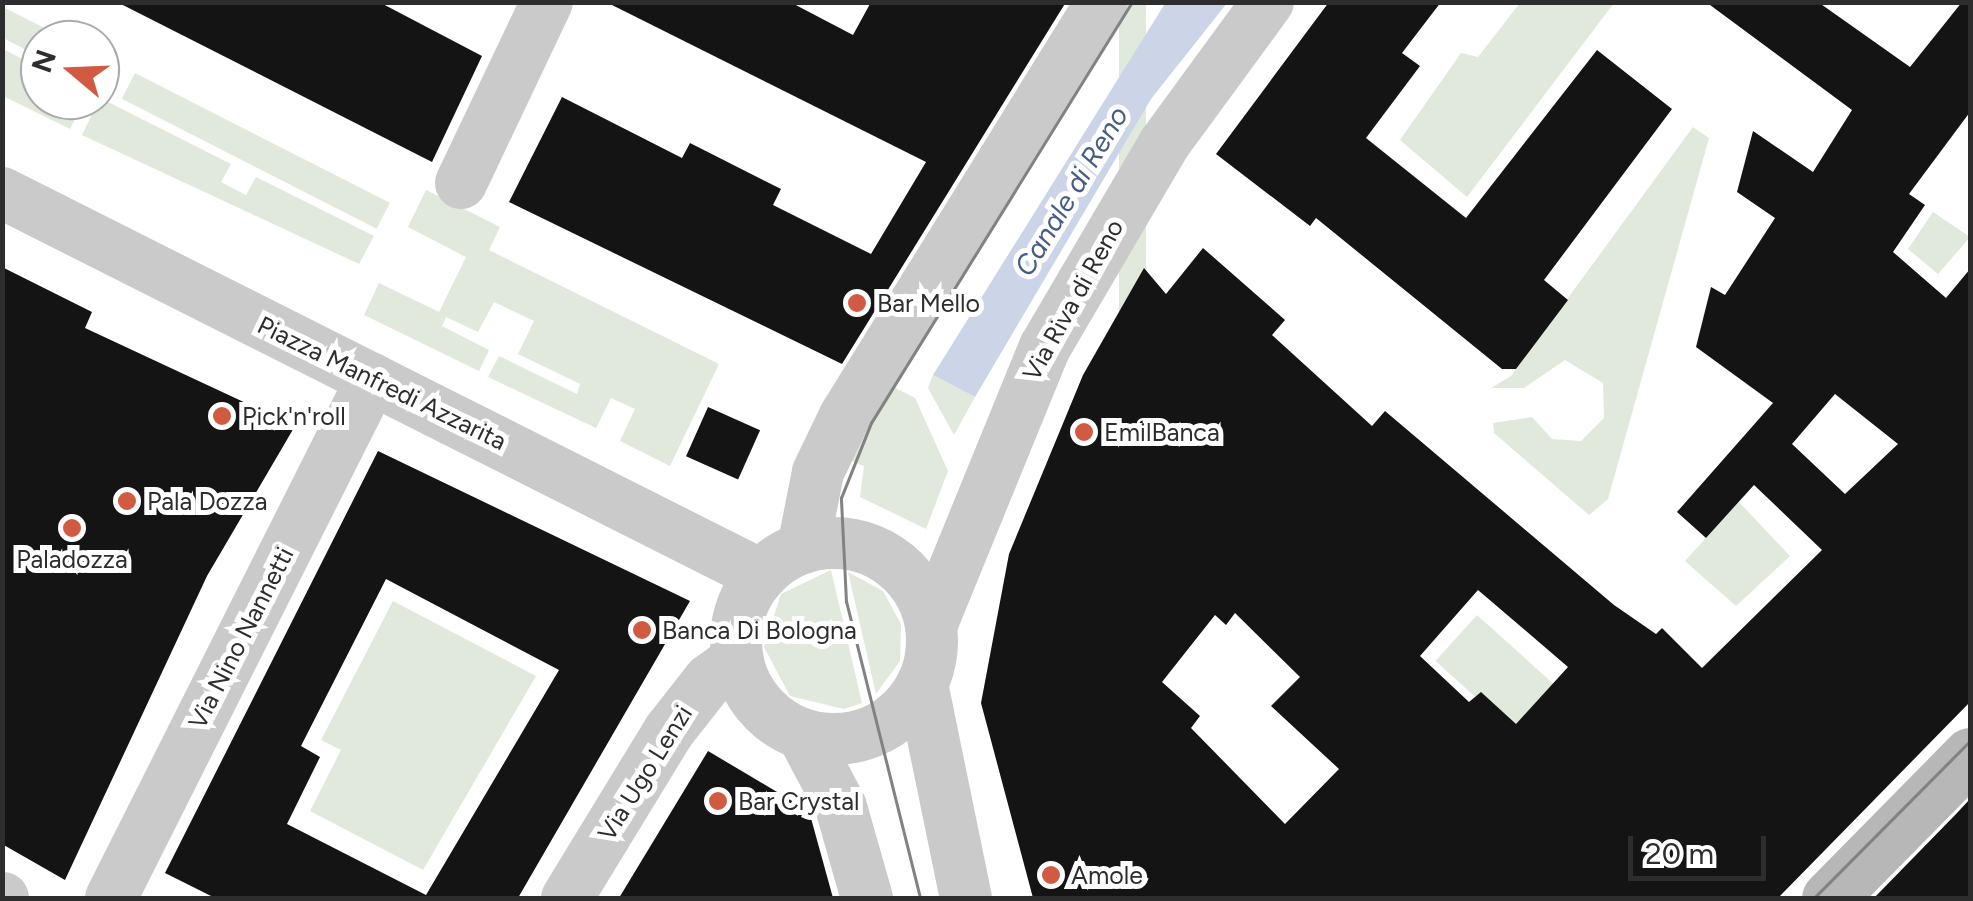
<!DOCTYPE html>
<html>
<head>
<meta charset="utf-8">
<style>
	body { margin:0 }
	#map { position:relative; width:1973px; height:901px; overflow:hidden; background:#fff; font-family:Figtree,sans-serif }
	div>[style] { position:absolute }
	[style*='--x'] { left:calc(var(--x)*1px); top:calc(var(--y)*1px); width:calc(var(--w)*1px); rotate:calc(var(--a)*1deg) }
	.green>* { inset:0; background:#e0e9dc; transform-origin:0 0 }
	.water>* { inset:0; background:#cbd5e7 }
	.building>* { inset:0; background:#141414; transform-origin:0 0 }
	.street>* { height:52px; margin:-26px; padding:0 26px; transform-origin:26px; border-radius:26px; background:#cacaca }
	.street>.ring { margin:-26px; padding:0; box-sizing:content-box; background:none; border:52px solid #cacaca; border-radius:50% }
	.secondary>* { height:55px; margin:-27.5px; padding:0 27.5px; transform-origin:27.5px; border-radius:27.5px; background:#b7b7b7 }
	.tram>* { height:2.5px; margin:-1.25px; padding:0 1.25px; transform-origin:1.25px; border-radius:1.25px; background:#828282 }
	.dots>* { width:28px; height:28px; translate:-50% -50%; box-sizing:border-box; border:5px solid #fff; border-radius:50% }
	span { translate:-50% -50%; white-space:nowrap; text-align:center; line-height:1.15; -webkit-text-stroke:10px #fff; paint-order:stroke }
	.street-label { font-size:25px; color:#2d2d2d }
	.poi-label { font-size:25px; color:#2d2d2d }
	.left { translate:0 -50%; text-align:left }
	.water-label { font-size:28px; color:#455d86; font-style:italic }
	.frame { position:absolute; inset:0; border:5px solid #2d2d2d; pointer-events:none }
	.north { position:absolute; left:20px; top:20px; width:100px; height:100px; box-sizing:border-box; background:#fff; border:2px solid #ababab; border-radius:50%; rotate:289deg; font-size:28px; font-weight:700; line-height:40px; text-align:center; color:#2d2d2d }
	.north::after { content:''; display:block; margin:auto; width:35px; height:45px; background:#d15a43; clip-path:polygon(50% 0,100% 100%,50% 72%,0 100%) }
	.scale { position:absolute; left:1628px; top:836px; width:138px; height:45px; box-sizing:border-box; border:5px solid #2d2d2d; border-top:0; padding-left:12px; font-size:30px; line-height:35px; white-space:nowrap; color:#2d2d2d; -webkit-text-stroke:8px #fff; paint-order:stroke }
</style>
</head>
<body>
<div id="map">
	<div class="green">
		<div style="left:1119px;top:3px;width:27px;height:400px"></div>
		<div style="clip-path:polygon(1520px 3px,1614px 3px,1467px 197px,1400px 140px,1461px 53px,1478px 57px)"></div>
		<div style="clip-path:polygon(3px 7px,68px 40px,40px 40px,40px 57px,3px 38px)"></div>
		<div style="clip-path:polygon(3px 49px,40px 68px,40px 100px,85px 100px,70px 129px,3px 96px)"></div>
		<div style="left:135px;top:73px;width:286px;height:29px;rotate:27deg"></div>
		<div style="clip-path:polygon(100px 98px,231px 164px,221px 182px,246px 195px,256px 177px,374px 236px,359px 264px,82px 135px)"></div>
		<div style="clip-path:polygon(1693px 127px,1709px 138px,1608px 499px,1589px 515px,1494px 433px,1493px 423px,1532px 417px,1552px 439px,1581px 441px,1604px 418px,1603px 383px,1565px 360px,1524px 388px,1491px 388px,1511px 376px)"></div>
		<div style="clip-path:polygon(426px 190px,500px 227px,489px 250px,719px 364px,670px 466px,620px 441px,635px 409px,611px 398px,596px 428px,488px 377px,499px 356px,577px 394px,580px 384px,518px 354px,534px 321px,494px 302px,478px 332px,446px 317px,442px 326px,489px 350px,479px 371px,364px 315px,379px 283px,439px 312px,466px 257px,408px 227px)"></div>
		<div style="clip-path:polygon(1933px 212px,1970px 237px,1938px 274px,1908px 249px)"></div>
		<div style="clip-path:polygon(933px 375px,975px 397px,954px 435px,928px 388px)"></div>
		<div style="clip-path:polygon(884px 382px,915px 398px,948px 471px,926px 529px,860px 497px,864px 466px,842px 457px)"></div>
		<div style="clip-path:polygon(1739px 502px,1790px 556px,1736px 606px,1685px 561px)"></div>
		<div style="clip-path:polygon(831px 570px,862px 703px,844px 709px,790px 696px,764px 647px,781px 594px)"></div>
		<div style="clip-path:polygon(848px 572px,883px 591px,901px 624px,900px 661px,876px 694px)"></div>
		<div style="clip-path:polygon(393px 601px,536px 676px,423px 870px,310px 811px,341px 750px,321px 740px)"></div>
		<div style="left:1477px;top:615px;width:103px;height:62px;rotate:42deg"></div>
	</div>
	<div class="water">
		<div style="clip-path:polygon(1166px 2px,1227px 3px,1151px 99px,975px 397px,933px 375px)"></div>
	</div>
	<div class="building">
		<div style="clip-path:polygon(117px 2px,379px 2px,482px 56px,432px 162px)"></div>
		<div style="clip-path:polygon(606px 2px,790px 2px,853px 35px,871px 2px,1066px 2px,842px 364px,509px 202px,562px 97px,682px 158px,690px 143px,781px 189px,773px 205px,871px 254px,926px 162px)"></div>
		<div style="clip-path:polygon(1329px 2px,1441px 2px,1402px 53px,1420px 66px,1366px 138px,1466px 218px,1597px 50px,1672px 109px,1544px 280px,1568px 300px,1516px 369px,1502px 369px,1316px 218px,1310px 226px,1216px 154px)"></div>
		<div style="clip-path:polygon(evenodd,1706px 2px,1818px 2px,1910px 67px,1962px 2px,1970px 2px,1970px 112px,1909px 194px,1925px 205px,1893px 252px,1946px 298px,1970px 269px,1970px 702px,1778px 898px,1033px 898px,981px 703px,1009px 554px,1083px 375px,1144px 268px,1166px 294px,1203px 248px,1285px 320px,1272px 335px,1372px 426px,1385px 411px,1614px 605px,1656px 634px,1662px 628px,1702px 668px,1822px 550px,1754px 485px,1706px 538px,1677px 512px,1773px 403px,1696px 347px,1711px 287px,1725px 295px,1775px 218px,1737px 192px,1753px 131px,1813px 172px,1852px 110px,1706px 2px,1835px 394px,1898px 444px,1845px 494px,1792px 444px,1835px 394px,1706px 2px,1478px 590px,1568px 667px,1516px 724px,1481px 692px,1469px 702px,1420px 656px,1478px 590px,1706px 2px,1235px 613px,1300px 677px,1271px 706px,1339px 769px,1285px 824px,1191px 728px,1200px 716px,1162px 682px,1215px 615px,1226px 625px,1235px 613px)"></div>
		<div style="clip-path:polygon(2px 267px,92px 312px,85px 328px,295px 426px,207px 576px,65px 880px,2px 844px)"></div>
		<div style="left:708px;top:407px;width:57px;height:54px;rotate:24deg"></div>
		<div style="clip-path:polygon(evenodd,378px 451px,690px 601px,518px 898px,215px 898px,165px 873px,378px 451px,386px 579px,559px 670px,426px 895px,287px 824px,320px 757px,301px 746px,386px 579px)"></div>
		<div style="clip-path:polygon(708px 751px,809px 811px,833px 898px,619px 898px)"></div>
		<div style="clip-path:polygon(1970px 799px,1970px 898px,1874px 898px,1957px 813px)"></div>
	</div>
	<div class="street">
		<div style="--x:461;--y:183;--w:200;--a:-64.6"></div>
		<div style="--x:2;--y:193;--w:850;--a:26.72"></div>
		<div class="ring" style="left:736px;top:543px;width:144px;height:144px"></div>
		<div style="--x:803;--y:548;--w:77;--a:-78.8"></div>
		<div style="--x:818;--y:472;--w:62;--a:-64.3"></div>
		<div style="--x:845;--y:416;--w:487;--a:-58.2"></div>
		<div style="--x:931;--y:626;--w:301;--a:-67.8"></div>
		<div style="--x:1045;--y:347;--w:235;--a:-59.6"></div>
		<div style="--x:1164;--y:144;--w:176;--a:-53.8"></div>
		<div style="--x:922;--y:684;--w:218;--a:78.4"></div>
		<div style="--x:803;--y:735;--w:81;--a:62.2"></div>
		<div style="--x:841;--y:807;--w:95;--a:74.1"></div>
		<div style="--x:2;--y:898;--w:1;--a:0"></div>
		<div style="--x:111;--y:898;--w:581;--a:-63.3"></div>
		<div style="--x:567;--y:898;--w:196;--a:-58.6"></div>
		<div style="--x:669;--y:731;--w:65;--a:-51.9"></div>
		<div style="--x:709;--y:680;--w:34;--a:-36"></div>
	</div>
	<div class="secondary">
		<div style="--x:1829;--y:898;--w:201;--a:-45.4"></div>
	</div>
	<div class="tram">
		<div style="--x:920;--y:898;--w:305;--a:-104"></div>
		<div style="--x:846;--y:602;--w:104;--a:-92.8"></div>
		<div style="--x:841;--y:498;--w:81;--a:-68.2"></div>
		<div style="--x:871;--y:423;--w:495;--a:-58.2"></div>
		<div style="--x:1814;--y:898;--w:221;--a:-45.2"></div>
	</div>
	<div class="dots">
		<div style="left:857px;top:303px;background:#d15a43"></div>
		<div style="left:222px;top:416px;background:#d15a43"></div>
		<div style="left:1084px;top:432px;background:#d15a43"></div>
		<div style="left:127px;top:501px;background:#d15a43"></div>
		<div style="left:72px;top:528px;background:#d15a43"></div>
		<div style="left:642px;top:630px;background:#d15a43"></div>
		<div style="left:718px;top:801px;background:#d15a43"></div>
		<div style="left:1051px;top:875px;background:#d15a43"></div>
	</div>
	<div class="street-label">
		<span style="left:1073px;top:300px;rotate:-61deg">Via Riva di Reno</span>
		<span style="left:382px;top:383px;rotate:26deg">Piazza Manfredi Azzarita</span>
		<span style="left:241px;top:638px;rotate:-63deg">Via Nino Nannetti</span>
		<span style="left:645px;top:773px;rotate:-58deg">Via Ugo Lenzi</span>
	</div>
	<div class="poi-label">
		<span class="left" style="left:877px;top:303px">Bar Mello</span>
		<span class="left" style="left:242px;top:416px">Pick'n'roll</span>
		<span class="left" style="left:1104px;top:432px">EmilBanca</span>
		<span class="left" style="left:147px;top:501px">Pala Dozza</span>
		<span style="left:72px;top:559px">Paladozza</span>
		<span class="left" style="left:662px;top:630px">Banca Di Bologna</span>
		<span class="left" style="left:738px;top:801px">Bar Crystal</span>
		<span class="left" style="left:1071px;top:875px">Amole</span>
	</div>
	<div class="water-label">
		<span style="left:1071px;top:191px;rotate:-59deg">Canale di Reno</span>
	</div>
	<div class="frame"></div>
	<div class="north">N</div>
	<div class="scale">20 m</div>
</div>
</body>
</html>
